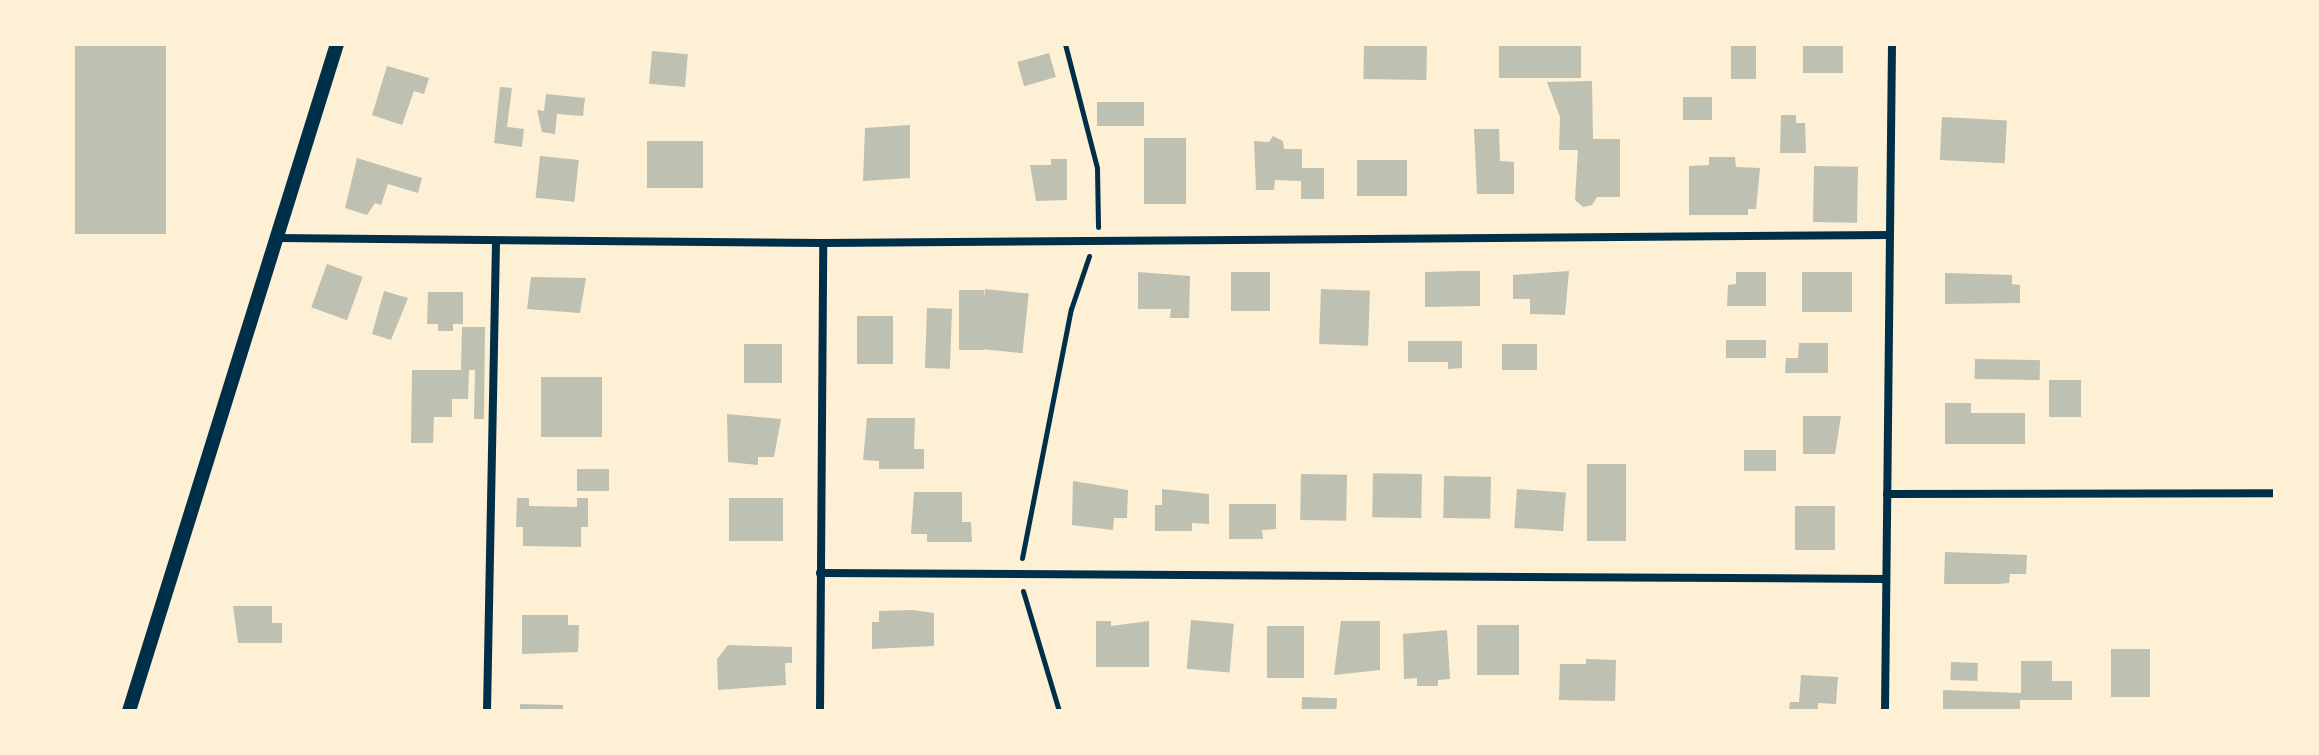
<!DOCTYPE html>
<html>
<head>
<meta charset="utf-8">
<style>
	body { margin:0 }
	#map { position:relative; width:2319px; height:755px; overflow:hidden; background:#fdf0d5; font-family:Jost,sans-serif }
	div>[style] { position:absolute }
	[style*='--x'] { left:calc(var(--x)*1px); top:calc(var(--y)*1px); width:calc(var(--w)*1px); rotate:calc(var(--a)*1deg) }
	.building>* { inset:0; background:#bec0b2; transform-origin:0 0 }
	.path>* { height:5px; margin:-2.5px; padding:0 2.5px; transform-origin:2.5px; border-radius:2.5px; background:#003049 }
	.minor>* { height:8px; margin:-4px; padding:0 4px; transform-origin:4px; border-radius:4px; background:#003049 }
	.tertiary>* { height:14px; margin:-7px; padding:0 7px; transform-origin:7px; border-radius:7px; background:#003049 }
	span { translate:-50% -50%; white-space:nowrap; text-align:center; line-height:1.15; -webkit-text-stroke:7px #fdf0d5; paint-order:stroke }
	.frame { position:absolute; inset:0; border:46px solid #fdf0d5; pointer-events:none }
</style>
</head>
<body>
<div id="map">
	<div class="building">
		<div style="left:75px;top:44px;width:91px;height:190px"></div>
		<div style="left:1364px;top:44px;width:63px;height:35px;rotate:1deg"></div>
		<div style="left:1499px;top:44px;width:82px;height:34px"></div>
		<div style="left:1731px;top:44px;width:25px;height:35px"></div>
		<div style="left:1803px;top:44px;width:40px;height:29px"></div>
		<div style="left:652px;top:51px;width:36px;height:33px;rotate:5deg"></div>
		<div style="left:1049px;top:53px;width:25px;height:33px;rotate:74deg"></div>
		<div style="clip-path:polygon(387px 66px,429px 78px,424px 94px,414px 91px,402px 125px,372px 115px)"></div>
		<div style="clip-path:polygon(1592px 81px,1593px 139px,1620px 139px,1620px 197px,1597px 197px,1592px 205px,1583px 207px,1575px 200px,1578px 150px,1559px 150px,1560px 117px,1547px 82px)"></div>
		<div style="clip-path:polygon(500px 87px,512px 88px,507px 127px,524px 129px,522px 147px,494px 143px)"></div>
		<div style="clip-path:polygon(546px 94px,585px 98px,583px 116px,557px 114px,555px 134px,542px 132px,537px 110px,544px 111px)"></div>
		<div style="left:1683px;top:97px;width:29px;height:23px"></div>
		<div style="left:1144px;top:102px;width:24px;height:47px;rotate:90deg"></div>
		<div style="clip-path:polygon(1781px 115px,1796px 115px,1796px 123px,1805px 123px,1806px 153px,1780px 153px)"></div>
		<div style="left:1942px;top:117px;width:65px;height:43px;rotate:3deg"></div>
		<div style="clip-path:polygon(910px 125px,910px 178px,863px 181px,865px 128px)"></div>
		<div style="clip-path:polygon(1474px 129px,1499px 129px,1500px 161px,1514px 162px,1514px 194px,1477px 194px)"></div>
		<div style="clip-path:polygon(1273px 136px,1283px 141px,1284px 149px,1302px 149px,1302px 168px,1324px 168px,1324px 199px,1301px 199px,1301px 181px,1275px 180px,1274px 190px,1256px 190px,1254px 141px,1269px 142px)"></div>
		<div style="left:1144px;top:138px;width:42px;height:66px"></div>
		<div style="left:703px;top:141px;width:47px;height:56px;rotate:90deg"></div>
		<div style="left:540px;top:156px;width:39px;height:42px;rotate:6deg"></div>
		<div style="clip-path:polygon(1709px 157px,1735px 157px,1736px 167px,1760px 168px,1756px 209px,1748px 209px,1748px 215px,1689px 215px,1689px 166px,1709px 165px)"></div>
		<div style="clip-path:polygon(357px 158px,422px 178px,418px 193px,388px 184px,381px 205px,375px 203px,367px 215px,345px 208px)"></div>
		<div style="clip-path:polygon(1051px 159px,1067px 159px,1067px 200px,1036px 201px,1030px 165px,1051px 165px)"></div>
		<div style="left:1407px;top:160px;width:36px;height:50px;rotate:90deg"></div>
		<div style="left:1814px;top:166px;width:44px;height:56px;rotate:1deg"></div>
		<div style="left:327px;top:264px;width:38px;height:46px;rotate:20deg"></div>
		<div style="clip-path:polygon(1459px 271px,1480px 271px,1480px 306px,1425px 307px,1425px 272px)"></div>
		<div style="clip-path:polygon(1569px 271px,1565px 315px,1530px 314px,1530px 299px,1513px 299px,1513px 275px)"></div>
		<div style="clip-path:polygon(1138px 272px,1190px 276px,1189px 318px,1170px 318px,1171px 309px,1138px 309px)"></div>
		<div style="left:1231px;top:272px;width:39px;height:39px"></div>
		<div style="clip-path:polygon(1736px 272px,1766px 272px,1766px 306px,1727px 306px,1728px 285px,1736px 284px)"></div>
		<div style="left:1852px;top:272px;width:40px;height:50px;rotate:90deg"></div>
		<div style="clip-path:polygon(1945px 273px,2012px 275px,2012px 284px,2020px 285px,2020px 303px,1945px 304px)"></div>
		<div style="clip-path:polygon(531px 277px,586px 278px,580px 313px,527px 309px)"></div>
		<div style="left:985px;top:289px;width:44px;height:60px;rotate:6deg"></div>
		<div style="left:1321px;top:289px;width:49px;height:55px;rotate:2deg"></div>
		<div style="left:959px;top:290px;width:25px;height:60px"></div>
		<div style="clip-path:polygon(384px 291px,408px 298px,391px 340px,372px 334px)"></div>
		<div style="clip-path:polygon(428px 292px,463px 292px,463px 324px,453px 324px,453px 331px,438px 331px,438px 324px,427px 324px)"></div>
		<div style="left:927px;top:308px;width:25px;height:60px;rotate:2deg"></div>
		<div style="left:857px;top:316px;width:36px;height:48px"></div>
		<div style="clip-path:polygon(462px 327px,485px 327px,484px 419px,474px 419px,475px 370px,469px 370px,468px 399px,452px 399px,452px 417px,434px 417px,433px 443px,411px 443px,412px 370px,461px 370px)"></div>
		<div style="left:1726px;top:340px;width:40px;height:18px"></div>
		<div style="clip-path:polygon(1408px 341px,1462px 341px,1462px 368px,1448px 369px,1448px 362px,1408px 362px)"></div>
		<div style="clip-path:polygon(1799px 343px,1828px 343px,1828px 373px,1785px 373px,1786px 358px,1798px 358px)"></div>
		<div style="left:744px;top:344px;width:38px;height:39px"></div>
		<div style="left:1502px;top:344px;width:35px;height:26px"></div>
		<div style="left:1975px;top:359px;width:65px;height:20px;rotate:1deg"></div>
		<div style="left:541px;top:377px;width:61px;height:60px"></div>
		<div style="left:2049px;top:380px;width:32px;height:37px"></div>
		<div style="clip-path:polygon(1945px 403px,1971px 403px,1971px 413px,2025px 413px,2025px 444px,1945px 444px)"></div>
		<div style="clip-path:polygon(727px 414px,781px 419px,774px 457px,758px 457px,758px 465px,728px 462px)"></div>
		<div style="clip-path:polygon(1803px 416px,1841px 416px,1835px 454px,1803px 454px)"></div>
		<div style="clip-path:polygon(867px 418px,915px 418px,914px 449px,924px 449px,924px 469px,879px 469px,879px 461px,863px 460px)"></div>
		<div style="left:1744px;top:450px;width:32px;height:21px"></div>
		<div style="left:1587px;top:464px;width:39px;height:77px"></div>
		<div style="left:577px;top:469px;width:32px;height:22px"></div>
		<div style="left:1301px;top:474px;width:46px;height:46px;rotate:1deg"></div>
		<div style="left:1422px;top:474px;width:44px;height:49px;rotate:91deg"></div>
		<div style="left:1444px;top:476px;width:47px;height:42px;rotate:1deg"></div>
		<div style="clip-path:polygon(1073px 481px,1128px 490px,1127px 518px,1114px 518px,1113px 530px,1072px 525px)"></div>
		<div style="clip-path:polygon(1162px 489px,1209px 494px,1209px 524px,1192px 523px,1192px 531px,1155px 531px,1155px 505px,1162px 505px)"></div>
		<div style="left:1517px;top:489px;width:49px;height:39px;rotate:4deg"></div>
		<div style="clip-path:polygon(914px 492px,962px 492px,962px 522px,971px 522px,972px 542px,927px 542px,927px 534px,911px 534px)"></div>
		<div style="clip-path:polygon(517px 498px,529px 498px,529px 506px,577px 507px,577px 498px,588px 498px,588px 527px,581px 527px,581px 547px,523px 546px,523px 527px,516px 527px)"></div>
		<div style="left:783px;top:498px;width:43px;height:54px;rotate:90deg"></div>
		<div style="clip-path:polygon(1229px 504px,1276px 504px,1276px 529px,1262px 530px,1263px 539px,1229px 539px)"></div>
		<div style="left:1795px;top:506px;width:40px;height:44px"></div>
		<div style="clip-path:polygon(1945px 552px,2027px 555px,2026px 574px,2010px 574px,2009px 583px,1997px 584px,1944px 584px)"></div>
		<div style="clip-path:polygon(233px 606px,272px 606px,272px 623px,282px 623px,282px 643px,238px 643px)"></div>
		<div style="clip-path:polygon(912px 610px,934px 613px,934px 646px,872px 649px,872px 622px,879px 622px,879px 611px)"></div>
		<div style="clip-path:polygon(522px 615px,568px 615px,568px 625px,579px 625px,578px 652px,522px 654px)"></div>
		<div style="left:1191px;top:620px;width:43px;height:49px;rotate:5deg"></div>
		<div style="clip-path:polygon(1096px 621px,1111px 621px,1111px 626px,1149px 621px,1149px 667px,1096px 667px)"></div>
		<div style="clip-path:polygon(1341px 621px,1380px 621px,1380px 670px,1334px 675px)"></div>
		<div style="left:1519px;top:625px;width:50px;height:42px;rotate:90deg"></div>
		<div style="left:1267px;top:626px;width:37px;height:52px"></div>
		<div style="clip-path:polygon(1447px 630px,1450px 679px,1438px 680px,1438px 686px,1417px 686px,1417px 678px,1404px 679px,1403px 634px)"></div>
		<div style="clip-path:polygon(728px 645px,792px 647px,792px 663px,785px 663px,786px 685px,718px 690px,717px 659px)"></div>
		<div style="left:2111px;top:649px;width:39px;height:48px"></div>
		<div style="clip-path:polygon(1586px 659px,1616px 660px,1615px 701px,1559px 700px,1560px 664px,1586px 664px)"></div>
		<div style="clip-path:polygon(2021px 661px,2052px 661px,2052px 681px,2072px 681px,2072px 700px,2020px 700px,2020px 711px,1943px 711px,1943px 690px,2021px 693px)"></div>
		<div style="left:1951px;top:662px;width:27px;height:18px;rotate:2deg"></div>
		<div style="clip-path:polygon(1801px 675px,1838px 677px,1836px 704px,1818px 703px,1818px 711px,1789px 711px,1790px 702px,1799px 702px)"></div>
		<div style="left:1302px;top:697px;width:35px;height:14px;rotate:2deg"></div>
		<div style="clip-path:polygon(520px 704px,563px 705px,563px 711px,520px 711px)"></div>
	</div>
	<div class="path">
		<div style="--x:1065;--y:44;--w:128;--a:75.5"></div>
		<div style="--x:1097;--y:168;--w:59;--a:89"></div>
		<div style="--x:1022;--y:558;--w:254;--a:-78.9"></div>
		<div style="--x:1071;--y:309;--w:56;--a:-71.2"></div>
		<div style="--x:1023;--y:591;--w:125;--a:73.3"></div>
	</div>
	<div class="minor">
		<div style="--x:278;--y:238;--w:545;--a:0.53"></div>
		<div style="--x:823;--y:243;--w:1067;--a:-0.43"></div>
		<div style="--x:1887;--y:494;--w:388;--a:-0.1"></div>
		<div style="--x:820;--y:573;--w:1066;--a:0.32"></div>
		<div style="--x:487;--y:711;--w:469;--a:-88.9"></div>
		<div style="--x:820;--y:711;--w:468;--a:-89.6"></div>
		<div style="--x:1885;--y:711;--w:667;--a:-89.4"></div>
	</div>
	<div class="tertiary">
		<div style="--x:129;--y:711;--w:699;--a:-72.68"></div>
	</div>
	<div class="frame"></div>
</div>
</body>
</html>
